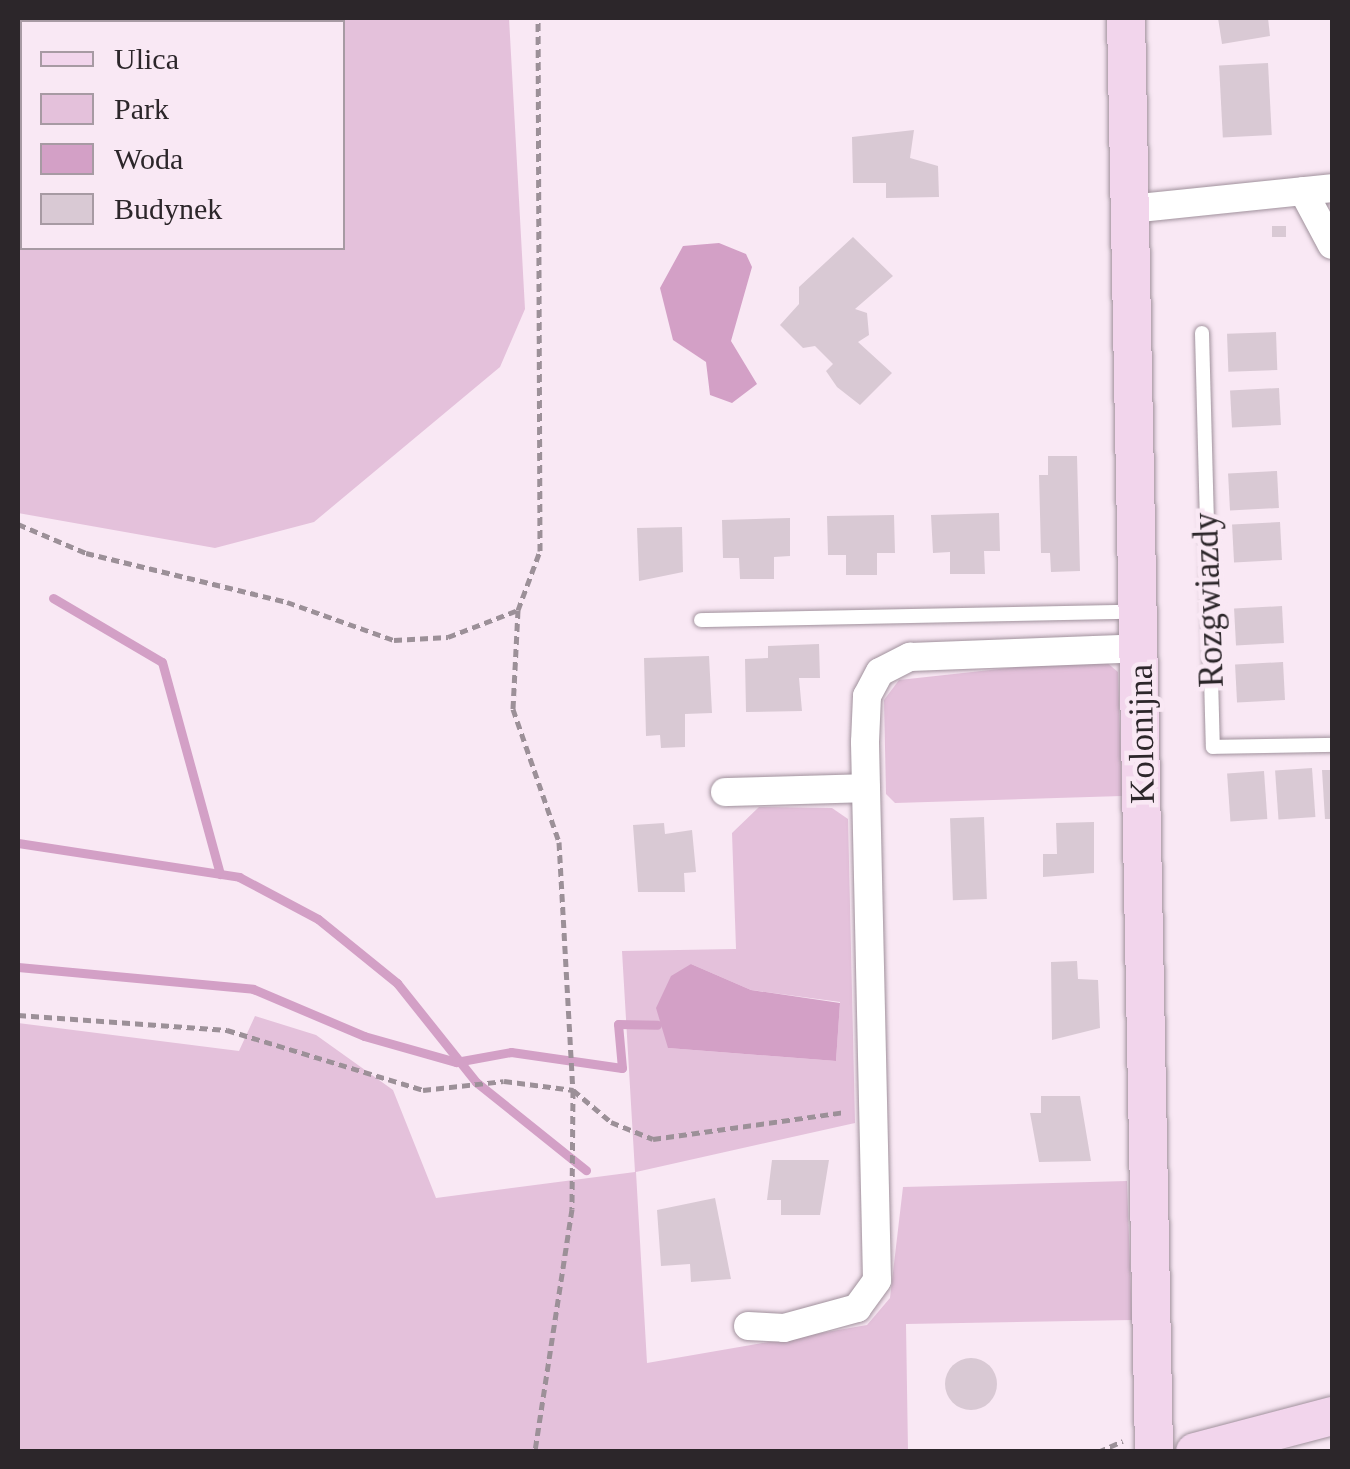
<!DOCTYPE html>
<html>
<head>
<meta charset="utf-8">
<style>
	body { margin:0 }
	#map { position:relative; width:1350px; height:1469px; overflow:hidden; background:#f9e8f4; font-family:Georgia,serif }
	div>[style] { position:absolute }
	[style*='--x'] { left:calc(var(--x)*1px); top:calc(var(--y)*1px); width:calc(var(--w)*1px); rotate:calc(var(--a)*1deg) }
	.green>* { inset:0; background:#e4c1db }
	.water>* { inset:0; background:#d3a0c6 }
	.stream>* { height:9px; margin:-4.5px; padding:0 4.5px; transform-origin:4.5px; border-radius:4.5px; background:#d3a0c6 }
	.building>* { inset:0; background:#d9c9d4; transform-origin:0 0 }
	.round { border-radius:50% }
	.path>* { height:5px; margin-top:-2.5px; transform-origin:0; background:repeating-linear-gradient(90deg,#9c9098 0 8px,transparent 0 13px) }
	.roads { filter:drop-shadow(0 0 2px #a0919c) drop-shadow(0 0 2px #a0919c) }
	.lane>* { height:14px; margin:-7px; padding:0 7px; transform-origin:7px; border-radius:7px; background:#fff }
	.street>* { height:28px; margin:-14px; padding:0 14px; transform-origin:14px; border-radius:14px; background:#fff }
	.secondary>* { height:38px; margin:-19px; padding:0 19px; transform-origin:19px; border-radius:19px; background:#f2d5ec }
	span { translate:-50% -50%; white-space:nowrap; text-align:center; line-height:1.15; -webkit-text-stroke:9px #f9e8f4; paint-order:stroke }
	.street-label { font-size:35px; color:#2c262a }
	.frame { position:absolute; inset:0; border:20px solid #2c262a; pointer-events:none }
	.legend { position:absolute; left:20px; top:20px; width:325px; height:230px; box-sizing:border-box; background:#f9e8f4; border:2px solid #a79aa3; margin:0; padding:12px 18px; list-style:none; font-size:30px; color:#2c262a }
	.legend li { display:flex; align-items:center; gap:20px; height:50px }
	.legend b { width:50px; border:2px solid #a79aa3 }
</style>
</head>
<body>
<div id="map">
	<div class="green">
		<div style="clip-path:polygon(evenodd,18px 18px,509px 18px,525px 309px,500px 367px,314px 522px,215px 548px,18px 513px,18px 18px,22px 22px,342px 22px,342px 248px,22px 248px,22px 22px)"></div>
		<div style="clip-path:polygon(1045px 664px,1105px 661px,1118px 672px,1122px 796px,895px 803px,886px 794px,884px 700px,899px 680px)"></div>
		<div style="clip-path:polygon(evenodd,759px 807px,832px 808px,848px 819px,855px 1123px,636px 1172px,647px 1363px,867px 1325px,890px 1298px,903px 1187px,1127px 1181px,1132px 1320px,906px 1324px,908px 1451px,18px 1452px,18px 1023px,239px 1051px,255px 1016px,316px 1035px,393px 1090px,436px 1198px,635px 1172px,622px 951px,736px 949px,732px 833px,759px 807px,691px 964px,751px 990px,840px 1002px,836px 1061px,668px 1048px,691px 964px)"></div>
	</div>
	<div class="water">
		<div style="clip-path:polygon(719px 243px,746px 254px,752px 267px,731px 341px,757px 384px,732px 403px,710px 395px,706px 362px,673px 340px,660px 288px,683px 246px)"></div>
		<div style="clip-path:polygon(691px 964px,751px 990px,840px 1003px,836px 1061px,668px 1048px,656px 1008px,671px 976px)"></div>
	</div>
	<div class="stream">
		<div style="--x:53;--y:598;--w:126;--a:30.4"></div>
		<div style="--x:162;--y:662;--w:220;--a:74.7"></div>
		<div style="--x:18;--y:843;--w:224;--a:8.7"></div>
		<div style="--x:239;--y:877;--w:89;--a:28"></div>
		<div style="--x:318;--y:919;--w:102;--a:39"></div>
		<div style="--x:397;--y:983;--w:127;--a:51.4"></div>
		<div style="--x:476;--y:1082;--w:141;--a:38.7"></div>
		<div style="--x:18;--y:967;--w:236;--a:5.3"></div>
		<div style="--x:253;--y:989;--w:121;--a:22.9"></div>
		<div style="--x:364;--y:1036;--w:96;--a:15.8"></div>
		<div style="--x:456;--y:1062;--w:56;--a:-10.3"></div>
		<div style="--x:511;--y:1052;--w:112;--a:8.2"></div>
		<div style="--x:622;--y:1068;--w:44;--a:-95.2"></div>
		<div style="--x:618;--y:1024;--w:39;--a:1"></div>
	</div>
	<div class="building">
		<div style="clip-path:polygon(1218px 18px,1268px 18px,1270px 36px,1222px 44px)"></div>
		<div style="left:1268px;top:63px;width:72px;height:49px;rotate:87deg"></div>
		<div style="clip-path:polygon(914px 130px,910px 158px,938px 166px,939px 197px,886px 198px,886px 183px,853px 183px,852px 137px)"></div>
		<div style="left:1272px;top:226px;width:14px;height:11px"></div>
		<div style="clip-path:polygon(853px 237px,893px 276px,855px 309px,867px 313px,869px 335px,858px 342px,892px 373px,860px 405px,837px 387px,826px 371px,833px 364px,815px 346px,803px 348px,780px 325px,799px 304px,799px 287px)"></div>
		<div style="left:1276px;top:332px;width:38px;height:49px;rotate:88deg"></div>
		<div style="left:1279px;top:388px;width:37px;height:49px;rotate:87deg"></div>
		<div style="clip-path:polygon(1048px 456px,1077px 456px,1080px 571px,1051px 572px,1050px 553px,1041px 553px,1039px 475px,1048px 475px)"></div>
		<div style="left:1277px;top:471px;width:37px;height:49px;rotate:87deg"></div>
		<div style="clip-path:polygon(999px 513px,1000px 551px,984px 551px,985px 574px,950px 574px,950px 552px,933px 553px,931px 515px)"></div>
		<div style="clip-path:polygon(894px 515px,895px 553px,877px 553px,877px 575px,846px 575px,846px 555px,828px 555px,827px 516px)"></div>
		<div style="clip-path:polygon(790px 518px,790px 556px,774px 557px,774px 579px,740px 579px,739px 558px,723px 558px,722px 520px)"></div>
		<div style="left:1280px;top:522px;width:38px;height:48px;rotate:87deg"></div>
		<div style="clip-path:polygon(682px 527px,683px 572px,639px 581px,637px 528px)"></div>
		<div style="left:1282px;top:606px;width:37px;height:48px;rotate:87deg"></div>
		<div style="clip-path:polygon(819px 644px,820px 678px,799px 678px,802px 711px,746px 712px,745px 659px,768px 658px,768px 646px)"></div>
		<div style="clip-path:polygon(709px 656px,712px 713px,685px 714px,685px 747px,661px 748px,660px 735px,646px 736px,644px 658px)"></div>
		<div style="left:1283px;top:662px;width:38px;height:48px;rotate:87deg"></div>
		<div style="left:1312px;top:768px;width:49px;height:37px;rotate:86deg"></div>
		<div style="clip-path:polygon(1322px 770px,1332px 770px,1332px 819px,1325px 819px)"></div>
		<div style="left:1264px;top:771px;width:48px;height:37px;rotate:86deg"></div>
		<div style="left:984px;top:817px;width:82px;height:34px;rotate:88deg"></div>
		<div style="clip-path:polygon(1094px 822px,1094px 873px,1043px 877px,1043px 854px,1057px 854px,1056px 823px)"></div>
		<div style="clip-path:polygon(664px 823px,665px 834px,692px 830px,696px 872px,684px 873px,685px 892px,638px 892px,633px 825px)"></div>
		<div style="clip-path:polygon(1077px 961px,1078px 979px,1098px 980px,1100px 1028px,1052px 1040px,1051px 962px)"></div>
		<div style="clip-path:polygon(1041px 1096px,1080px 1096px,1091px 1161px,1039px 1162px,1030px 1113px,1041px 1113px)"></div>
		<div style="clip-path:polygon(772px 1160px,829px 1160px,820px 1215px,781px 1215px,781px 1200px,767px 1200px)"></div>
		<div style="clip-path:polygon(715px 1198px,731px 1279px,691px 1282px,690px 1264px,661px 1266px,657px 1210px)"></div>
		<div class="round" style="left:945px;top:1358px;width:52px;height:52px"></div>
	</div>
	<div class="path">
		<div style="--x:18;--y:524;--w:74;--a:23.1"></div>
		<div style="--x:86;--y:553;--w:207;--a:13.7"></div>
		<div style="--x:287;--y:602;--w:114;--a:19.6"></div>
		<div style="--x:394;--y:640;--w:54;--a:-3.2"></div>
		<div style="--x:448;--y:637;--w:75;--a:-21.1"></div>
		<div style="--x:518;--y:610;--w:63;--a:-69.6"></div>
		<div style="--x:540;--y:551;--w:533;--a:-90.21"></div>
		<div style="--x:518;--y:610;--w:99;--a:92.9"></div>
		<div style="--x:513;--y:709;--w:141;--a:70.9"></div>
		<div style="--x:559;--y:842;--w:248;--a:86.8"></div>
		<div style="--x:573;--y:1090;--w:50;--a:40.1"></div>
		<div style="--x:611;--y:1122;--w:45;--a:22"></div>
		<div style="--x:653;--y:1139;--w:193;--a:-8"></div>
		<div style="--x:18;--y:1015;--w:210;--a:4.1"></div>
		<div style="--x:227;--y:1030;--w:205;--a:17"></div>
		<div style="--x:423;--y:1090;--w:81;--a:-6.3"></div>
		<div style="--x:504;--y:1081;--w:70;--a:7.4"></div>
		<div style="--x:573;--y:1090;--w:119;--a:90.5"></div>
		<div style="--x:572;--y:1209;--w:246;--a:98.7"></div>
		<div style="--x:1098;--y:1452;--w:27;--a:-24"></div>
	</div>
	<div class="roads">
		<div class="lane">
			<div style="--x:1202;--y:333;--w:414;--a:88.5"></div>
			<div style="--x:1213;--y:747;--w:119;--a:-1"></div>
			<div style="--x:701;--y:620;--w:433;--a:-1.1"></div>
		</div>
		<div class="street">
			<div style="--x:1303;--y:191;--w:61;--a:61.8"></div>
			<div style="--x:1130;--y:209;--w:203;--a:-5.9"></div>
			<div style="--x:725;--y:792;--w:141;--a:-1.6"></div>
			<div style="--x:748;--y:1326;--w:36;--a:3"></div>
			<div style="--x:784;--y:1328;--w:76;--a:-15.3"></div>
			<div style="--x:857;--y:1308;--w:34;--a:-54"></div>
			<div style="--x:877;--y:1280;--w:538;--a:-91.28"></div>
			<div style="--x:865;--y:742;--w:46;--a:-87.5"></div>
			<div style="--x:867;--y:696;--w:27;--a:-62"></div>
			<div style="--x:880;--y:672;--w:34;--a:-27"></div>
			<div style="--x:910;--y:657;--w:230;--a:-2.2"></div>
		</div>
		<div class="secondary">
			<div style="--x:1126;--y:18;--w:1434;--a:88.88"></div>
			<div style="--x:1195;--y:1452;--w:142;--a:-14.7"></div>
		</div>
	</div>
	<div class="street-label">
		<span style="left:1209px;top:600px;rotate:-92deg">Rozgwiazdy</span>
		<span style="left:1142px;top:734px;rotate:-91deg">Kolonijna</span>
	</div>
	<div class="frame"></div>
	<ul class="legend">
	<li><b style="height:12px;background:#f2d5ec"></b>Ulica</li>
	<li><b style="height:28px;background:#e4c1db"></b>Park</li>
	<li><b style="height:28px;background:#d3a0c6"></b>Woda</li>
	<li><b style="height:28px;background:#d9c9d4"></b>Budynek</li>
	</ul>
</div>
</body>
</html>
